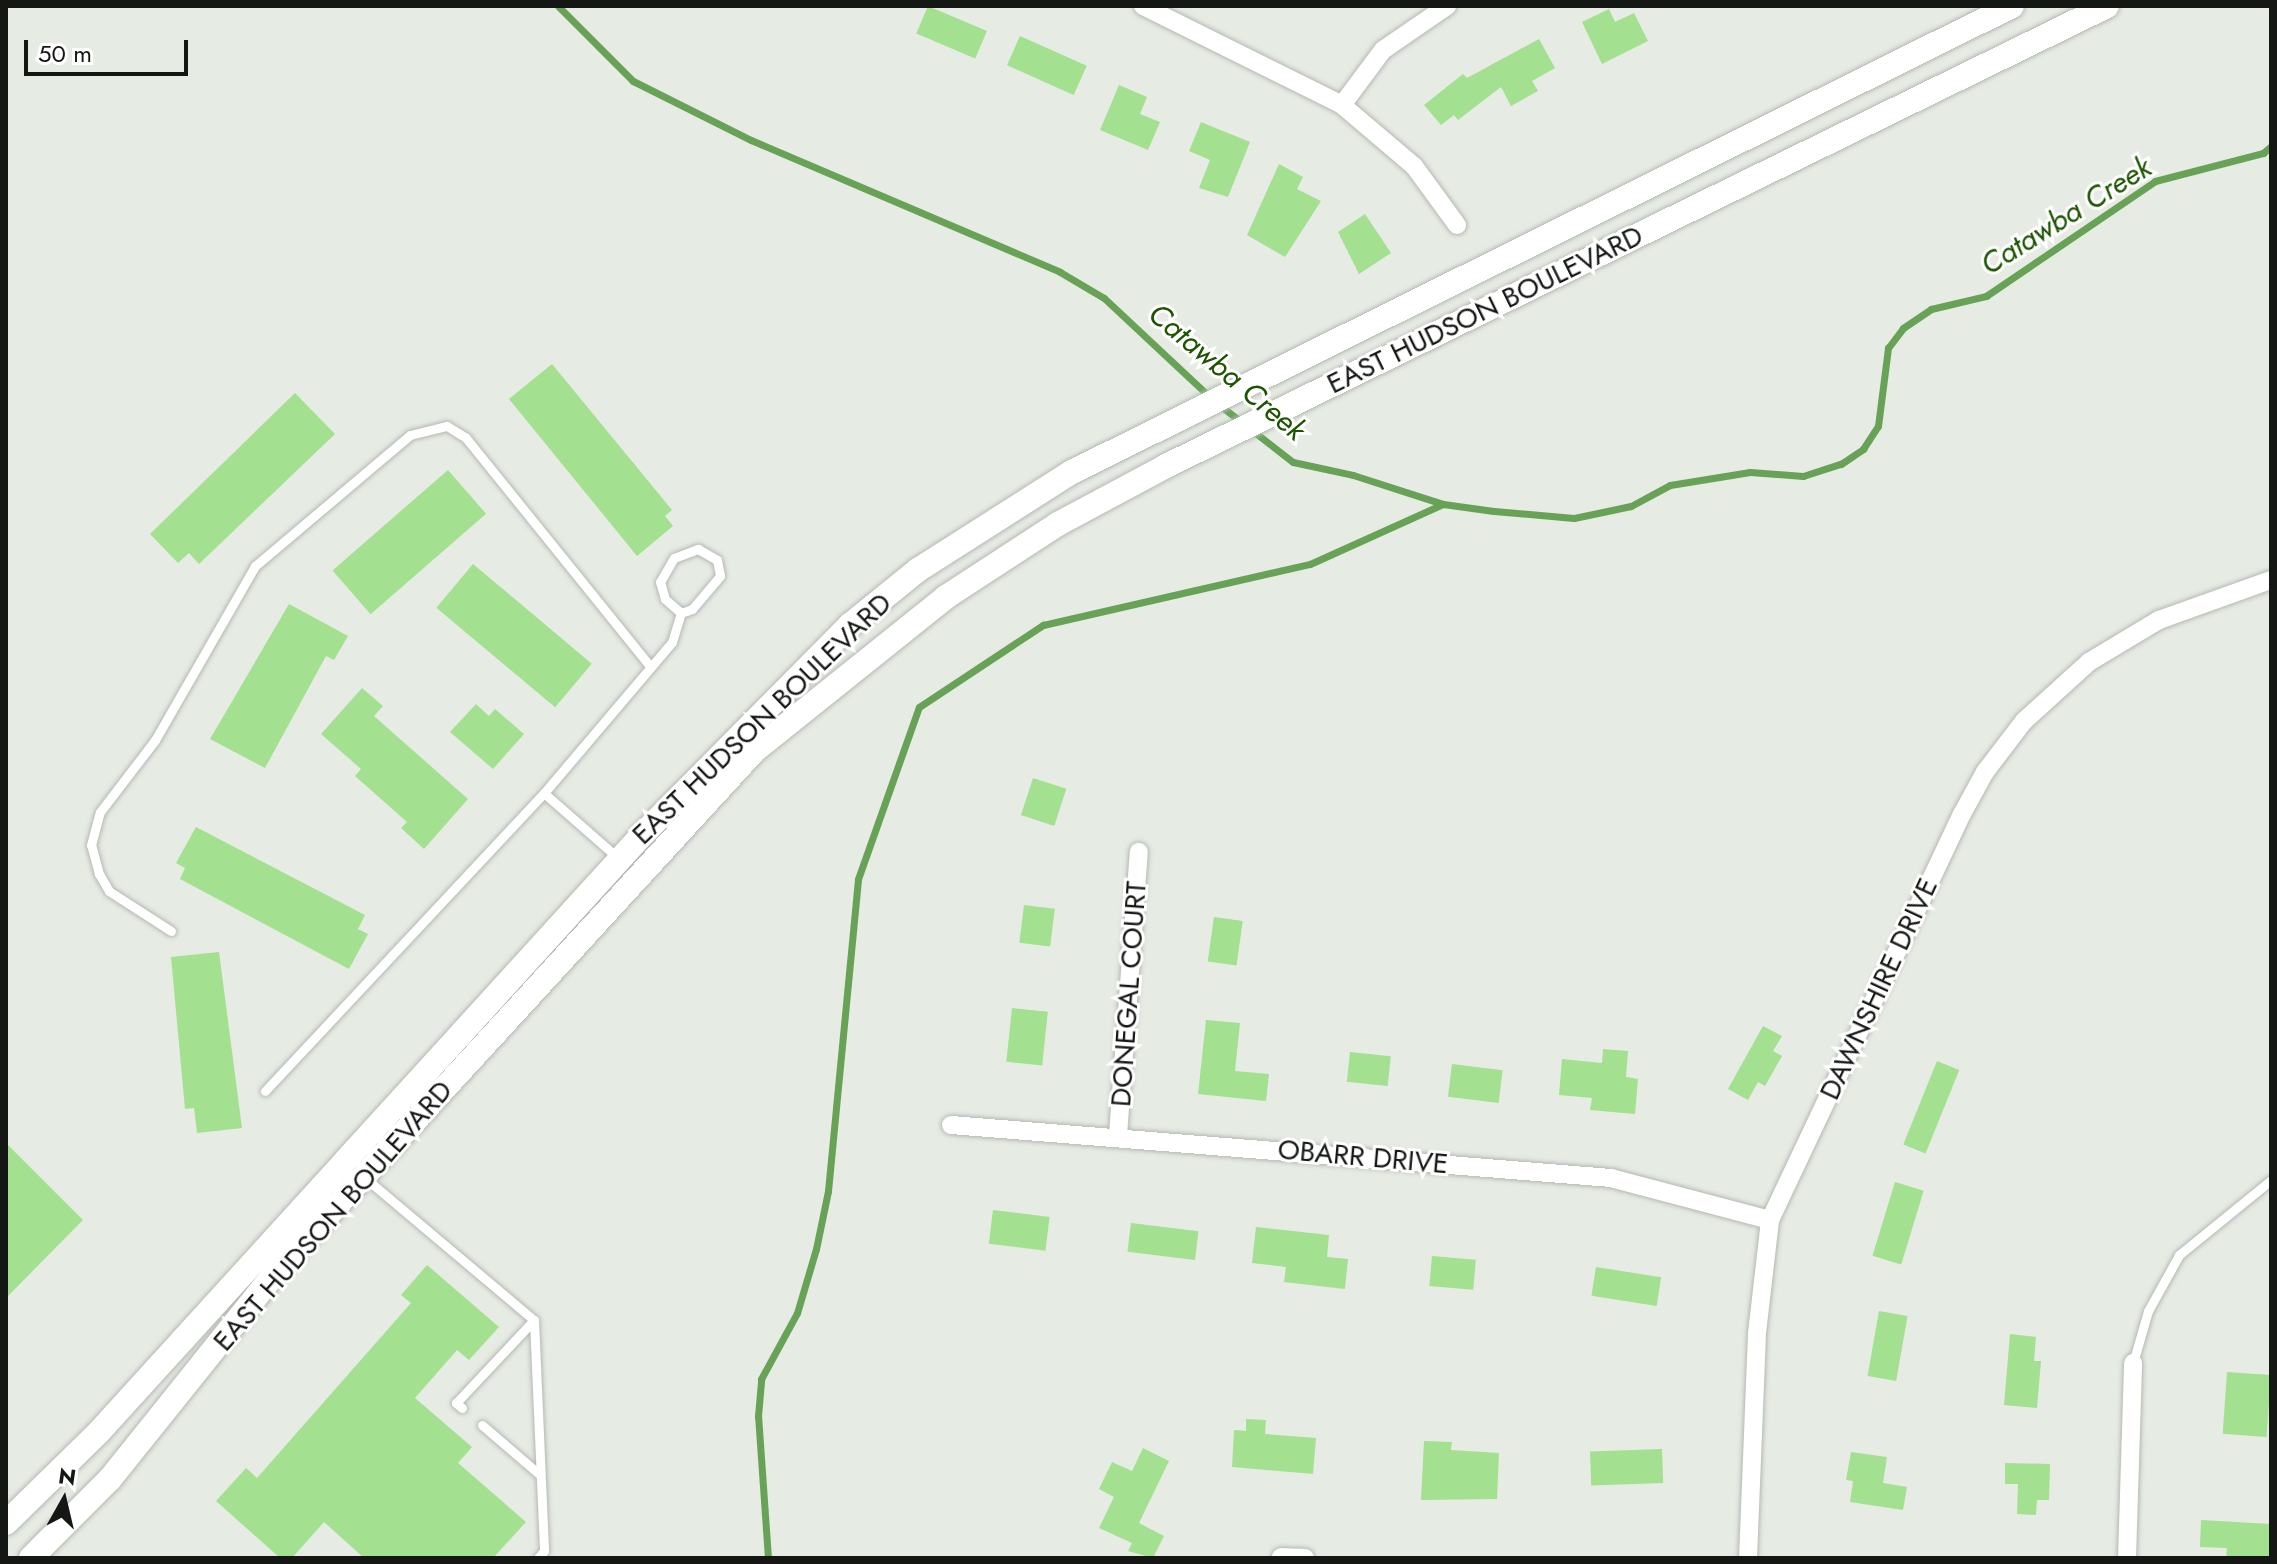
<!DOCTYPE html>
<html>
<head>
<meta charset="utf-8">
<style>
	body { margin:0 }
	#map { position:relative; width:2277px; height:1564px; overflow:hidden; background:#e6ebe4; font-family:Jost,sans-serif }
	div>[style] { position:absolute }
	[style*='--x'] { left:calc(var(--x)*1px); top:calc(var(--y)*1px); width:calc(var(--w)*1px); rotate:calc(var(--a)*1deg) }
	.stream>* { height:7px; margin:-3.5px; padding:0 3.5px; transform-origin:3.5px; border-radius:3.5px; background:#68a256 }
	.building>* { inset:0; background:#a3e090; transform-origin:0 0 }
	.roads { filter:drop-shadow(0 0 2px #b4b9b2) drop-shadow(0 0 2px #b4b9b2) }
	.lane>* { height:9px; margin:-4.5px; padding:0 4.5px; transform-origin:4.5px; border-radius:4.5px; background:#fff }
	.street>* { height:18px; margin:-9px; padding:0 9px; transform-origin:9px; border-radius:9px; background:#fff }
	.secondary>* { height:24px; margin:-12px; padding:0 12px; transform-origin:12px; border-radius:12px; background:#fff }
	span { translate:-50% -50%; white-space:nowrap; text-align:center; line-height:1.15; -webkit-text-stroke:6px #fff; paint-order:stroke }
	.street-label { font-size:28px; color:#151715 }
	.water-label { font-size:30px; color:#1c5400; font-style:italic }
	.frame { position:absolute; inset:0; border:8px solid #151715; pointer-events:none }
	.north { position:absolute; left:24px; top:1460px; width:80px; height:80px; -webkit-text-stroke:6px #fff; paint-order:stroke; rotate:8deg; font-size:22px; font-weight:700; line-height:32px; text-align:center; color:#151715 }
	.north::after { content:''; display:block; margin:auto; width:28px; height:36px; background:#151715; clip-path:polygon(50% 0,100% 100%,50% 72%,0 100%) }
	.scale { position:absolute; left:24px; top:40px; width:164px; height:36px; box-sizing:border-box; border:4px solid #151715; border-top:0; padding-left:10px; font-size:24px; line-height:28px; white-space:nowrap; color:#151715; -webkit-text-stroke:6px #fff; paint-order:stroke }
</style>
</head>
<body>
<div id="map">
	<div class="stream">
		<div style="--x:558;--y:6;--w:106;--a:45"></div>
		<div style="--x:633;--y:81;--w:132;--a:26.6"></div>
		<div style="--x:751;--y:140;--w:336;--a:23.1"></div>
		<div style="--x:1060;--y:272;--w:51;--a:30.6"></div>
		<div style="--x:1104;--y:298;--w:149;--a:43.1"></div>
		<div style="--x:1213;--y:400;--w:101;--a:37.8"></div>
		<div style="--x:1293;--y:462;--w:61;--a:12.2"></div>
		<div style="--x:1353;--y:475;--w:95;--a:17.9"></div>
		<div style="--x:1443;--y:504;--w:51;--a:7.8"></div>
		<div style="--x:1494;--y:511;--w:80;--a:5"></div>
		<div style="--x:1574;--y:518;--w:58;--a:-11.9"></div>
		<div style="--x:1631;--y:506;--w:44;--a:-28.3"></div>
		<div style="--x:1670;--y:485;--w:81;--a:-9.2"></div>
		<div style="--x:1750;--y:472;--w:53;--a:4.3"></div>
		<div style="--x:1803;--y:476;--w:40;--a:-18"></div>
		<div style="--x:1841;--y:464;--w:27;--a:-34"></div>
		<div style="--x:1863;--y:449;--w:27;--a:-57"></div>
		<div style="--x:1878;--y:426;--w:79;--a:-82.7"></div>
		<div style="--x:1888;--y:348;--w:25;--a:-53"></div>
		<div style="--x:1903;--y:328;--w:34;--a:-34"></div>
		<div style="--x:1931;--y:309;--w:57;--a:-13.3"></div>
		<div style="--x:1986;--y:296;--w:204;--a:-34.2"></div>
		<div style="--x:2155;--y:181;--w:112;--a:-14.5"></div>
		<div style="--x:2263;--y:153;--w:11;--a:-41"></div>
		<div style="--x:768;--y:1558;--w:142;--a:-94"></div>
		<div style="--x:758;--y:1416;--w:37;--a:-85"></div>
		<div style="--x:761;--y:1379;--w:75;--a:-61.4"></div>
		<div style="--x:797;--y:1313;--w:67;--a:-73.5"></div>
		<div style="--x:816;--y:1249;--w:59;--a:-78.3"></div>
		<div style="--x:828;--y:1191;--w:313;--a:-84.5"></div>
		<div style="--x:858;--y:879;--w:182;--a:-70.5"></div>
		<div style="--x:919;--y:707;--w:149;--a:-33.5"></div>
		<div style="--x:1043;--y:625;--w:274;--a:-12.9"></div>
		<div style="--x:1310;--y:564;--w:146;--a:-24.3"></div>
	</div>
	<div class="building">
		<div style="left:928px;top:6px;width:64px;height:30px;rotate:23deg"></div>
		<div style="clip-path:polygon(1609px 9px,1615px 22px,1634px 13px,1648px 41px,1602px 64px,1582px 22px)"></div>
		<div style="left:1020px;top:36px;width:73px;height:32px;rotate:24deg"></div>
		<div style="clip-path:polygon(1539px 39px,1555px 68px,1532px 81px,1538px 91px,1511px 106px,1501px 87px,1458px 120px,1454px 115px,1441px 125px,1424px 105px,1463px 74px,1467px 78px)"></div>
		<div style="clip-path:polygon(1119px 85px,1147px 97px,1140px 114px,1160px 122px,1148px 150px,1100px 130px)"></div>
		<div style="clip-path:polygon(1201px 122px,1250px 142px,1228px 197px,1199px 188px,1210px 160px,1189px 151px)"></div>
		<div style="clip-path:polygon(1279px 164px,1303px 177px,1297px 189px,1321px 201px,1285px 257px,1247px 235px)"></div>
		<div style="clip-path:polygon(1365px 214px,1391px 253px,1359px 274px,1338px 232px)"></div>
		<div style="clip-path:polygon(552px 364px,672px 510px,665px 516px,673px 526px,637px 556px,509px 399px)"></div>
		<div style="clip-path:polygon(295px 393px,335px 434px,199px 564px,189px 553px,178px 563px,150px 534px)"></div>
		<div style="left:448px;top:470px;width:58px;height:153px;rotate:49deg"></div>
		<div style="left:473px;top:564px;width:155px;height:57px;rotate:40deg"></div>
		<div style="clip-path:polygon(289px 604px,348px 636px,334px 660px,326px 656px,265px 768px,210px 739px)"></div>
		<div style="clip-path:polygon(362px 688px,383px 706px,374px 716px,468px 799px,424px 849px,401px 828px,407px 822px,355px 776px,361px 769px,321px 734px)"></div>
		<div style="clip-path:polygon(476px 704px,489px 716px,495px 709px,524px 734px,493px 769px,450px 732px)"></div>
		<div style="left:1033px;top:778px;width:35px;height:39px;rotate:18deg"></div>
		<div style="clip-path:polygon(196px 827px,365px 915px,358px 929px,368px 934px,349px 969px,180px 879px,185px 868px,176px 863px)"></div>
		<div style="left:1024px;top:905px;width:31px;height:38px;rotate:7deg"></div>
		<div style="left:1214px;top:917px;width:29px;height:45px;rotate:8deg"></div>
		<div style="clip-path:polygon(219px 952px,242px 1128px,197px 1133px,194px 1108px,185px 1109px,171px 957px)"></div>
		<div style="left:1012px;top:1008px;width:36px;height:54px;rotate:6deg"></div>
		<div style="clip-path:polygon(1206px 1020px,1240px 1023px,1235px 1071px,1269px 1074px,1266px 1101px,1198px 1094px)"></div>
		<div style="clip-path:polygon(1763px 1026px,1782px 1036px,1773px 1051px,1782px 1056px,1765px 1086px,1758px 1082px,1748px 1100px,1728px 1089px)"></div>
		<div style="clip-path:polygon(1603px 1049px,1628px 1051px,1626px 1077px,1638px 1079px,1635px 1114px,1590px 1110px,1592px 1098px,1559px 1095px,1562px 1059px,1602px 1063px)"></div>
		<div style="left:1350px;top:1052px;width:41px;height:30px;rotate:6deg"></div>
		<div style="left:1937px;top:1061px;width:24px;height:90px;rotate:22deg"></div>
		<div style="left:1452px;top:1064px;width:51px;height:33px;rotate:7deg"></div>
		<div style="clip-path:polygon(6px 1143px,83px 1220px,6px 1298px)"></div>
		<div style="left:1895px;top:1182px;width:30px;height:77px;rotate:17deg"></div>
		<div style="left:993px;top:1210px;width:57px;height:34px;rotate:7deg"></div>
		<div style="left:1131px;top:1223px;width:68px;height:29px;rotate:7deg"></div>
		<div style="clip-path:polygon(1256px 1227px,1329px 1235px,1327px 1257px,1348px 1259px,1345px 1289px,1284px 1282px,1286px 1267px,1252px 1263px)"></div>
		<div style="left:1432px;top:1256px;width:44px;height:30px;rotate:5deg"></div>
		<div style="clip-path:polygon(427px 1265px,499px 1327px,469px 1360px,457px 1350px,415px 1398px,472px 1447px,458px 1463px,526px 1522px,493px 1558px,364px 1558px,324px 1522px,292px 1558px,280px 1558px,216px 1501px,246px 1468px,257px 1478px,411px 1303px,401px 1295px)"></div>
		<div style="left:1596px;top:1267px;width:66px;height:29px;rotate:9deg"></div>
		<div style="left:1879px;top:1311px;width:29px;height:66px;rotate:10deg"></div>
		<div style="clip-path:polygon(2010px 1334px,2036px 1337px,2034px 1361px,2041px 1361px,2037px 1408px,2004px 1405px)"></div>
		<div style="left:2227px;top:1372px;width:44px;height:62px;rotate:4deg"></div>
		<div style="clip-path:polygon(1246px 1419px,1266px 1420px,1265px 1434px,1316px 1438px,1313px 1474px,1232px 1467px,1234px 1430px,1246px 1431px)"></div>
		<div style="clip-path:polygon(1424px 1441px,1452px 1442px,1451px 1450px,1499px 1453px,1497px 1499px,1421px 1500px)"></div>
		<div style="clip-path:polygon(1143px 1448px,1169px 1461px,1139px 1523px,1164px 1536px,1153px 1558px,1128px 1551px,1132px 1543px,1099px 1528px,1114px 1497px,1099px 1489px,1112px 1462px,1132px 1471px)"></div>
		<div style="left:1662px;top:1449px;width:34px;height:72px;rotate:88deg"></div>
		<div style="clip-path:polygon(1851px 1452px,1887px 1457px,1883px 1483px,1907px 1487px,1903px 1510px,1850px 1502px,1853px 1481px,1846px 1480px)"></div>
		<div style="clip-path:polygon(2005px 1463px,2050px 1464px,2049px 1500px,2037px 1500px,2036px 1515px,2017px 1514px,2018px 1484px,2005px 1484px)"></div>
		<div style="clip-path:polygon(2201px 1520px,2271px 1524px,2270px 1558px,2226px 1558px,2227px 1548px,2200px 1547px)"></div>
	</div>
	<div class="roads">
		<div class="lane">
			<div style="--x:698;--y:549;--w:22;--a:30"></div>
			<div style="--x:717;--y:560;--w:16;--a:79"></div>
			<div style="--x:720;--y:576;--w:43;--a:130.3"></div>
			<div style="--x:692;--y:609;--w:12;--a:160"></div>
			<div style="--x:681;--y:613;--w:21;--a:-139"></div>
			<div style="--x:665;--y:599;--w:18;--a:-106"></div>
			<div style="--x:660;--y:582;--w:28;--a:-60"></div>
			<div style="--x:674;--y:558;--w:26;--a:-21"></div>
			<div style="--x:544;--y:793;--w:100;--a:41.3"></div>
			<div style="--x:171;--y:931;--w:74;--a:-147.2"></div>
			<div style="--x:109;--y:891;--w:20;--a:-120"></div>
			<div style="--x:99;--y:874;--w:30;--a:-105"></div>
			<div style="--x:91;--y:845;--w:34;--a:-75"></div>
			<div style="--x:100;--y:812;--w:91;--a:-52.6"></div>
			<div style="--x:155;--y:740;--w:201;--a:-60.1"></div>
			<div style="--x:255;--y:566;--w:203;--a:-40.2"></div>
			<div style="--x:410;--y:435;--w:38;--a:-14"></div>
			<div style="--x:447;--y:426;--w:22;--a:32"></div>
			<div style="--x:466;--y:438;--w:294;--a:51.1"></div>
			<div style="--x:265;--y:1091;--w:408;--a:-46.9"></div>
			<div style="--x:544;--y:793;--w:198;--a:-49.7"></div>
			<div style="--x:672;--y:642;--w:30;--a:-73"></div>
			<div style="--x:364;--y:1177;--w:222;--a:40.1"></div>
			<div style="--x:534;--y:1320;--w:231;--a:87.5"></div>
			<div style="--x:544;--y:1551;--w:9;--a:131"></div>
			<div style="--x:2133;--y:1363;--w:54;--a:-73.9"></div>
			<div style="--x:2148;--y:1311;--w:64;--a:-61"></div>
			<div style="--x:2179;--y:1255;--w:119;--a:-39.2"></div>
			<div style="--x:462;--y:1408;--w:8;--a:-140"></div>
			<div style="--x:456;--y:1403;--w:114;--a:-46.8"></div>
			<div style="--x:482;--y:1425;--w:75;--a:40.7"></div>
		</div>
		<div class="street">
			<div style="--x:1143;--y:6;--w:222;--a:26.4"></div>
			<div style="--x:1342;--y:105;--w:94;--a:40.3"></div>
			<div style="--x:1414;--y:166;--w:73;--a:53.9"></div>
			<div style="--x:1342;--y:105;--w:69;--a:-53.3"></div>
			<div style="--x:1383;--y:50;--w:78;--a:-34.5"></div>
			<div style="--x:951;--y:1125;--w:662;--a:4.59"></div>
			<div style="--x:1611;--y:1178;--w:164;--a:14.8"></div>
			<div style="--x:1118;--y:1135;--w:284;--a:-85.8"></div>
			<div style="--x:1281;--y:1557;--w:24;--a:2"></div>
			<div style="--x:1748;--y:1558;--w:225;--a:-87.7"></div>
			<div style="--x:1757;--y:1333;--w:114;--a:-83.4"></div>
			<div style="--x:1770;--y:1220;--w:449;--a:-64.7"></div>
			<div style="--x:1962;--y:814;--w:48;--a:-61.3"></div>
			<div style="--x:1985;--y:772;--w:64;--a:-52.6"></div>
			<div style="--x:2024;--y:721;--w:88;--a:-42.2"></div>
			<div style="--x:2089;--y:662;--w:82;--a:-31"></div>
			<div style="--x:2159;--y:620;--w:119;--a:-19.7"></div>
			<div style="--x:2127;--y:1558;--w:195;--a:-88.2"></div>
		</div>
		<div class="secondary">
			<div style="--x:6;--y:1523;--w:129;--a:-44.4"></div>
			<div style="--x:98;--y:1433;--w:808;--a:-47.71"></div>
			<div style="--x:642;--y:835;--w:296;--a:-45.3"></div>
			<div style="--x:850;--y:625;--w:87;--a:-39"></div>
			<div style="--x:918;--y:570;--w:183;--a:-32.5"></div>
			<div style="--x:1072;--y:472;--w:1049;--a:-26.37"></div>
			<div style="--x:31;--y:1558;--w:112;--a:-45"></div>
			<div style="--x:110;--y:1479;--w:264;--a:-51.3"></div>
			<div style="--x:275;--y:1273;--w:708;--a:-47.46"></div>
			<div style="--x:754;--y:751;--w:246;--a:-38.7"></div>
			<div style="--x:946;--y:597;--w:134;--a:-33.1"></div>
			<div style="--x:1058;--y:524;--w:123;--a:-28.2"></div>
			<div style="--x:1166;--y:466;--w:1047;--a:-26.05"></div>
		</div>
	</div>
	<div class="street-label">
		<span style="left:1485px;top:310px;rotate:-26deg">EAST HUDSON BOULEVARD</span>
		<span style="left:762px;top:719px;rotate:-44deg">EAST HUDSON BOULEVARD</span>
		<span style="left:1879px;top:989px;rotate:-65deg">DAWNSHIRE DRIVE</span>
		<span style="left:1129px;top:994px;rotate:-86deg">DONEGAL COURT</span>
		<span style="left:1363px;top:1157px;rotate:5deg">OBARR DRIVE</span>
		<span style="left:333px;top:1216px;rotate:-49deg">EAST HUDSON BOULEVARD</span>
	</div>
	<div class="water-label">
		<span style="left:2066px;top:216px;rotate:-32deg">Catawba Creek</span>
		<span style="left:1227px;top:372px;rotate:40deg">Catawba Creek</span>
	</div>
	<div class="frame"></div>
	<div class="north">N</div>
	<div class="scale">50 m</div>
</div>
</body>
</html>
